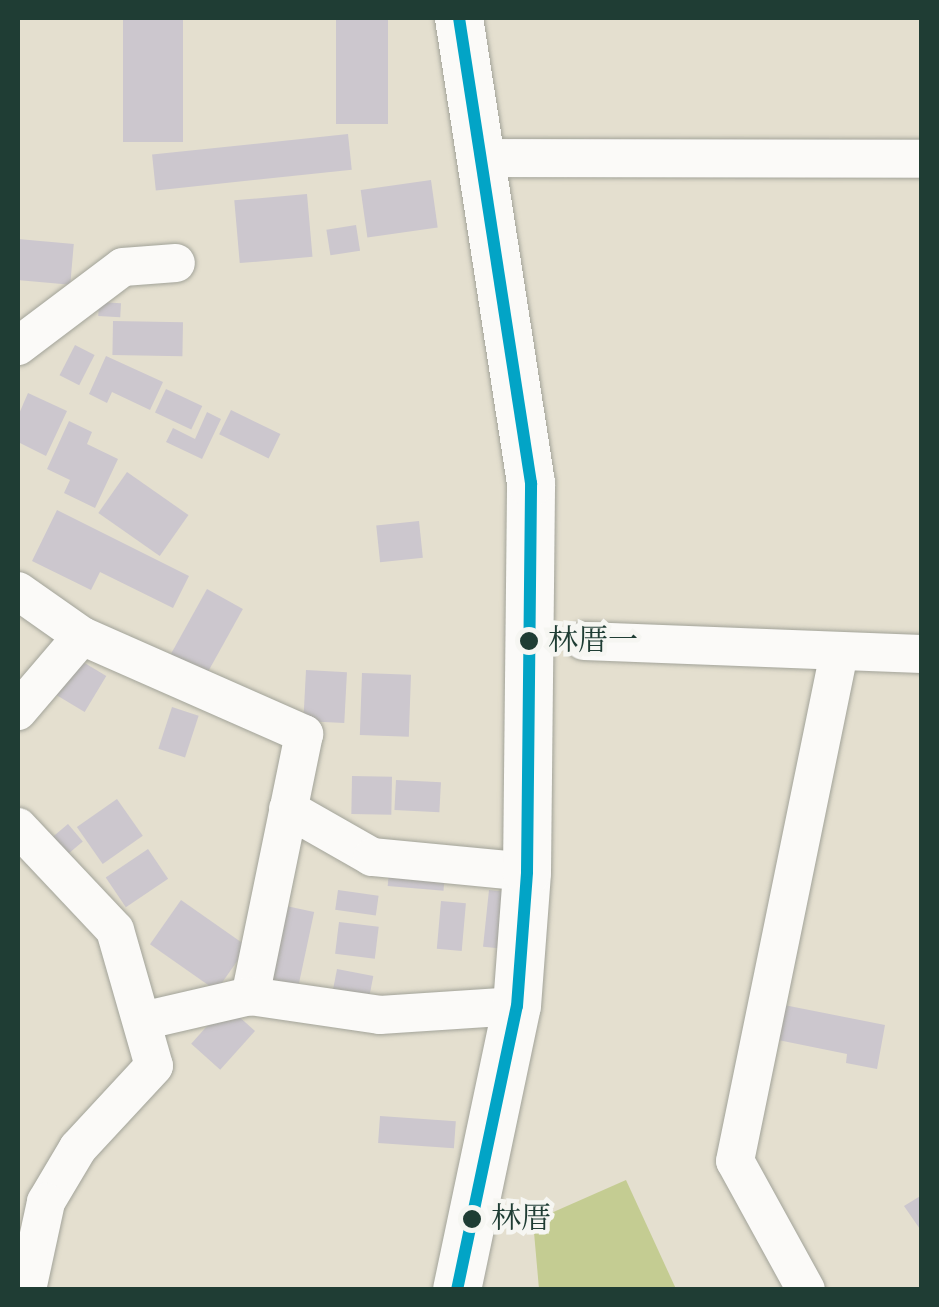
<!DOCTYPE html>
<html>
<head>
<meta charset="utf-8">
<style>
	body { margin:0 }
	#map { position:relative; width:939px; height:1307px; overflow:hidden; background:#e4dfcf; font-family:"IM FELL French Canon","Noto Serif TC",serif }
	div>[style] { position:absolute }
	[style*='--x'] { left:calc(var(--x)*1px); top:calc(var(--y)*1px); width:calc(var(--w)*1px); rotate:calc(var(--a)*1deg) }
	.green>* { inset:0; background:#c4cc92 }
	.building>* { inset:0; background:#ccc7ce; transform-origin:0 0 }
	.roads { filter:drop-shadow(0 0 2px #a2a399) drop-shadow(0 0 2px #a2a399) }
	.minor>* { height:38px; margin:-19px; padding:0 19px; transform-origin:19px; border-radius:19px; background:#fbfaf8 }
	.major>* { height:48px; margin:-24px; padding:0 24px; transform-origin:24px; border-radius:24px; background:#fbfaf8 }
	.bus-1>* { height:12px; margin:-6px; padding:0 6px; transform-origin:6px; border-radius:6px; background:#02a4c6 }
	.dots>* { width:28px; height:28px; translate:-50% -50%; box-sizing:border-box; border:5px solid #f6f6f2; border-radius:50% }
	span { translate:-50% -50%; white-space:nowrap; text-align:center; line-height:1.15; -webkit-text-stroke:9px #f6f6f2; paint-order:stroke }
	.bus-label { font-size:30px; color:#1f3d34 }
	.left { translate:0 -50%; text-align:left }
	.frame { position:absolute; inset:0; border:20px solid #1f3d34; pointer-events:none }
</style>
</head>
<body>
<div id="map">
	<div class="green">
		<div style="clip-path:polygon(626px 1180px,676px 1289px,539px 1289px,533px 1221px)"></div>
	</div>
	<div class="building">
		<div style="left:123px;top:18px;width:60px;height:124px"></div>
		<div style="left:336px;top:18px;width:52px;height:106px"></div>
		<div style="left:348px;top:134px;width:36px;height:197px;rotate:84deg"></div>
		<div style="left:431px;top:180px;width:48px;height:71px;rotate:82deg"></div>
		<div style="left:307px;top:194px;width:63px;height:73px;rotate:85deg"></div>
		<div style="left:356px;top:225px;width:26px;height:30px;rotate:81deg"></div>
		<div style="left:18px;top:239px;width:56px;height:41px;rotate:5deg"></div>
		<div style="left:99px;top:302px;width:22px;height:14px;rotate:3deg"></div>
		<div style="left:113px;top:321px;width:70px;height:34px;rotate:1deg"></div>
		<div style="left:75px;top:345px;width:22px;height:34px;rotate:27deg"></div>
		<div style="clip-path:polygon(106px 356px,163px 382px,150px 410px,112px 392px,107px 403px,89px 394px)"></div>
		<div style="left:166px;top:389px;width:40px;height:26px;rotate:25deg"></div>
		<div style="clip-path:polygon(28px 393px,67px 411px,46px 456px,18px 442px,18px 416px)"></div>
		<div style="left:231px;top:410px;width:55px;height:27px;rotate:26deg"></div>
		<div style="clip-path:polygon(207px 412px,221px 419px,202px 459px,166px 442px,173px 428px,195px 439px)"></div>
		<div style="clip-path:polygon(69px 421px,92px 432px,87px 444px,118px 459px,95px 508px,64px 493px,70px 480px,47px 469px)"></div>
		<div style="left:127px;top:472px;width:75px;height:50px;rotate:35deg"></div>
		<div style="clip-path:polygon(57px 510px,189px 576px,173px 608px,100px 572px,91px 590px,32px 561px)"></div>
		<div style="left:419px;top:521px;width:37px;height:43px;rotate:84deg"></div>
		<div style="left:207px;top:589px;width:41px;height:75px;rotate:29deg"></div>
		<div style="left:78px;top:659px;width:33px;height:42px;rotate:31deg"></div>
		<div style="left:306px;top:670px;width:41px;height:51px;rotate:3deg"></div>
		<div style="left:362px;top:673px;width:49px;height:62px;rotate:2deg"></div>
		<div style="left:172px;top:707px;width:28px;height:44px;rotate:18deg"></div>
		<div style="left:352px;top:776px;width:40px;height:38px;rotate:1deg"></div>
		<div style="left:396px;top:780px;width:45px;height:30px;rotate:3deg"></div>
		<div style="left:117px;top:799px;width:45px;height:49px;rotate:55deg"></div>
		<div style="left:68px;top:824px;width:23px;height:31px;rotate:50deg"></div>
		<div style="left:148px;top:849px;width:36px;height:51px;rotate:56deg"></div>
		<div style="left:389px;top:871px;width:56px;height:15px;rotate:5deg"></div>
		<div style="left:338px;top:890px;width:41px;height:20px;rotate:8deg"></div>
		<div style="left:489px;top:890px;width:18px;height:57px;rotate:6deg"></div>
		<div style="left:181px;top:900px;width:81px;height:54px;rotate:35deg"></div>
		<div style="left:441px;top:901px;width:25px;height:48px;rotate:5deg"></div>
		<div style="left:277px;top:904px;width:38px;height:84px;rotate:12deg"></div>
		<div style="left:339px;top:922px;width:40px;height:32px;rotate:7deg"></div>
		<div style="left:337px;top:969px;width:37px;height:28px;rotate:11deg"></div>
		<div style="left:226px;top:1005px;width:39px;height:52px;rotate:42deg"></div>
		<div style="clip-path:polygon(784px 1005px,885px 1025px,877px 1069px,846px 1063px,847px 1054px,778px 1040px)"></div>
		<div style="left:380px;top:1116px;width:76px;height:27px;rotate:4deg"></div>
		<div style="clip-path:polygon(922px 1195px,922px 1232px,904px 1206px)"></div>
	</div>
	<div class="roads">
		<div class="minor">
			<div style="--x:482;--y:158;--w:440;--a:0.1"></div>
			<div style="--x:18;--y:346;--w:131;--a:-37"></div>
			<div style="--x:123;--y:267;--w:53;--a:-4.3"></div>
			<div style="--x:18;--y:591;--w:78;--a:35.1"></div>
			<div style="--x:82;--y:636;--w:99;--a:130.5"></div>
			<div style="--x:82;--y:636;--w:243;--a:23.8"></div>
			<div style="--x:304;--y:734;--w:268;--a:101.6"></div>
			<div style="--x:584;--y:641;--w:338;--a:2.2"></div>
			<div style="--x:288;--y:809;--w:97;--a:29.7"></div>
			<div style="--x:372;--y:857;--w:156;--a:5.5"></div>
			<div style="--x:18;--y:827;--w:141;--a:46.7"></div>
			<div style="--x:115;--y:930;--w:141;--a:74"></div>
			<div style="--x:154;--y:1066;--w:112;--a:132.8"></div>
			<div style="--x:78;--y:1148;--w:63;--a:120.7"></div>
			<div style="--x:46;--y:1202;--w:90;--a:102.2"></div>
			<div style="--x:142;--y:1021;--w:111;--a:-13"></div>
			<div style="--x:250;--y:996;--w:131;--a:8.3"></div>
			<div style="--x:380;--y:1015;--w:137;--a:-3.8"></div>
			<div style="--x:806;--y:1290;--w:147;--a:-118.8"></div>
			<div style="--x:735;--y:1161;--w:519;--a:-78.43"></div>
		</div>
		<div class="major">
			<div style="--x:457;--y:1290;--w:290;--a:-78.1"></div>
			<div style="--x:517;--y:1006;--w:134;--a:-85.7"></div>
			<div style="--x:527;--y:872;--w:389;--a:-89.4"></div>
			<div style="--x:531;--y:483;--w:471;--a:-98.8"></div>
		</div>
	</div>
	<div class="bus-1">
		<div style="--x:457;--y:1290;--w:290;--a:-78.1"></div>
		<div style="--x:517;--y:1006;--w:134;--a:-85.7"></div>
		<div style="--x:527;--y:872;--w:389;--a:-89.4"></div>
		<div style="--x:531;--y:483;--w:471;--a:-98.8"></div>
	</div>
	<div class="dots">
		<div style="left:529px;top:641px;background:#1f3d34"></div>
		<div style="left:472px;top:1219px;background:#1f3d34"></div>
	</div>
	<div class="bus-label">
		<span class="left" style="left:548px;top:641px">林厝一</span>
		<span class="left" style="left:491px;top:1219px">林厝</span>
	</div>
	<div class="frame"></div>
</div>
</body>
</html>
